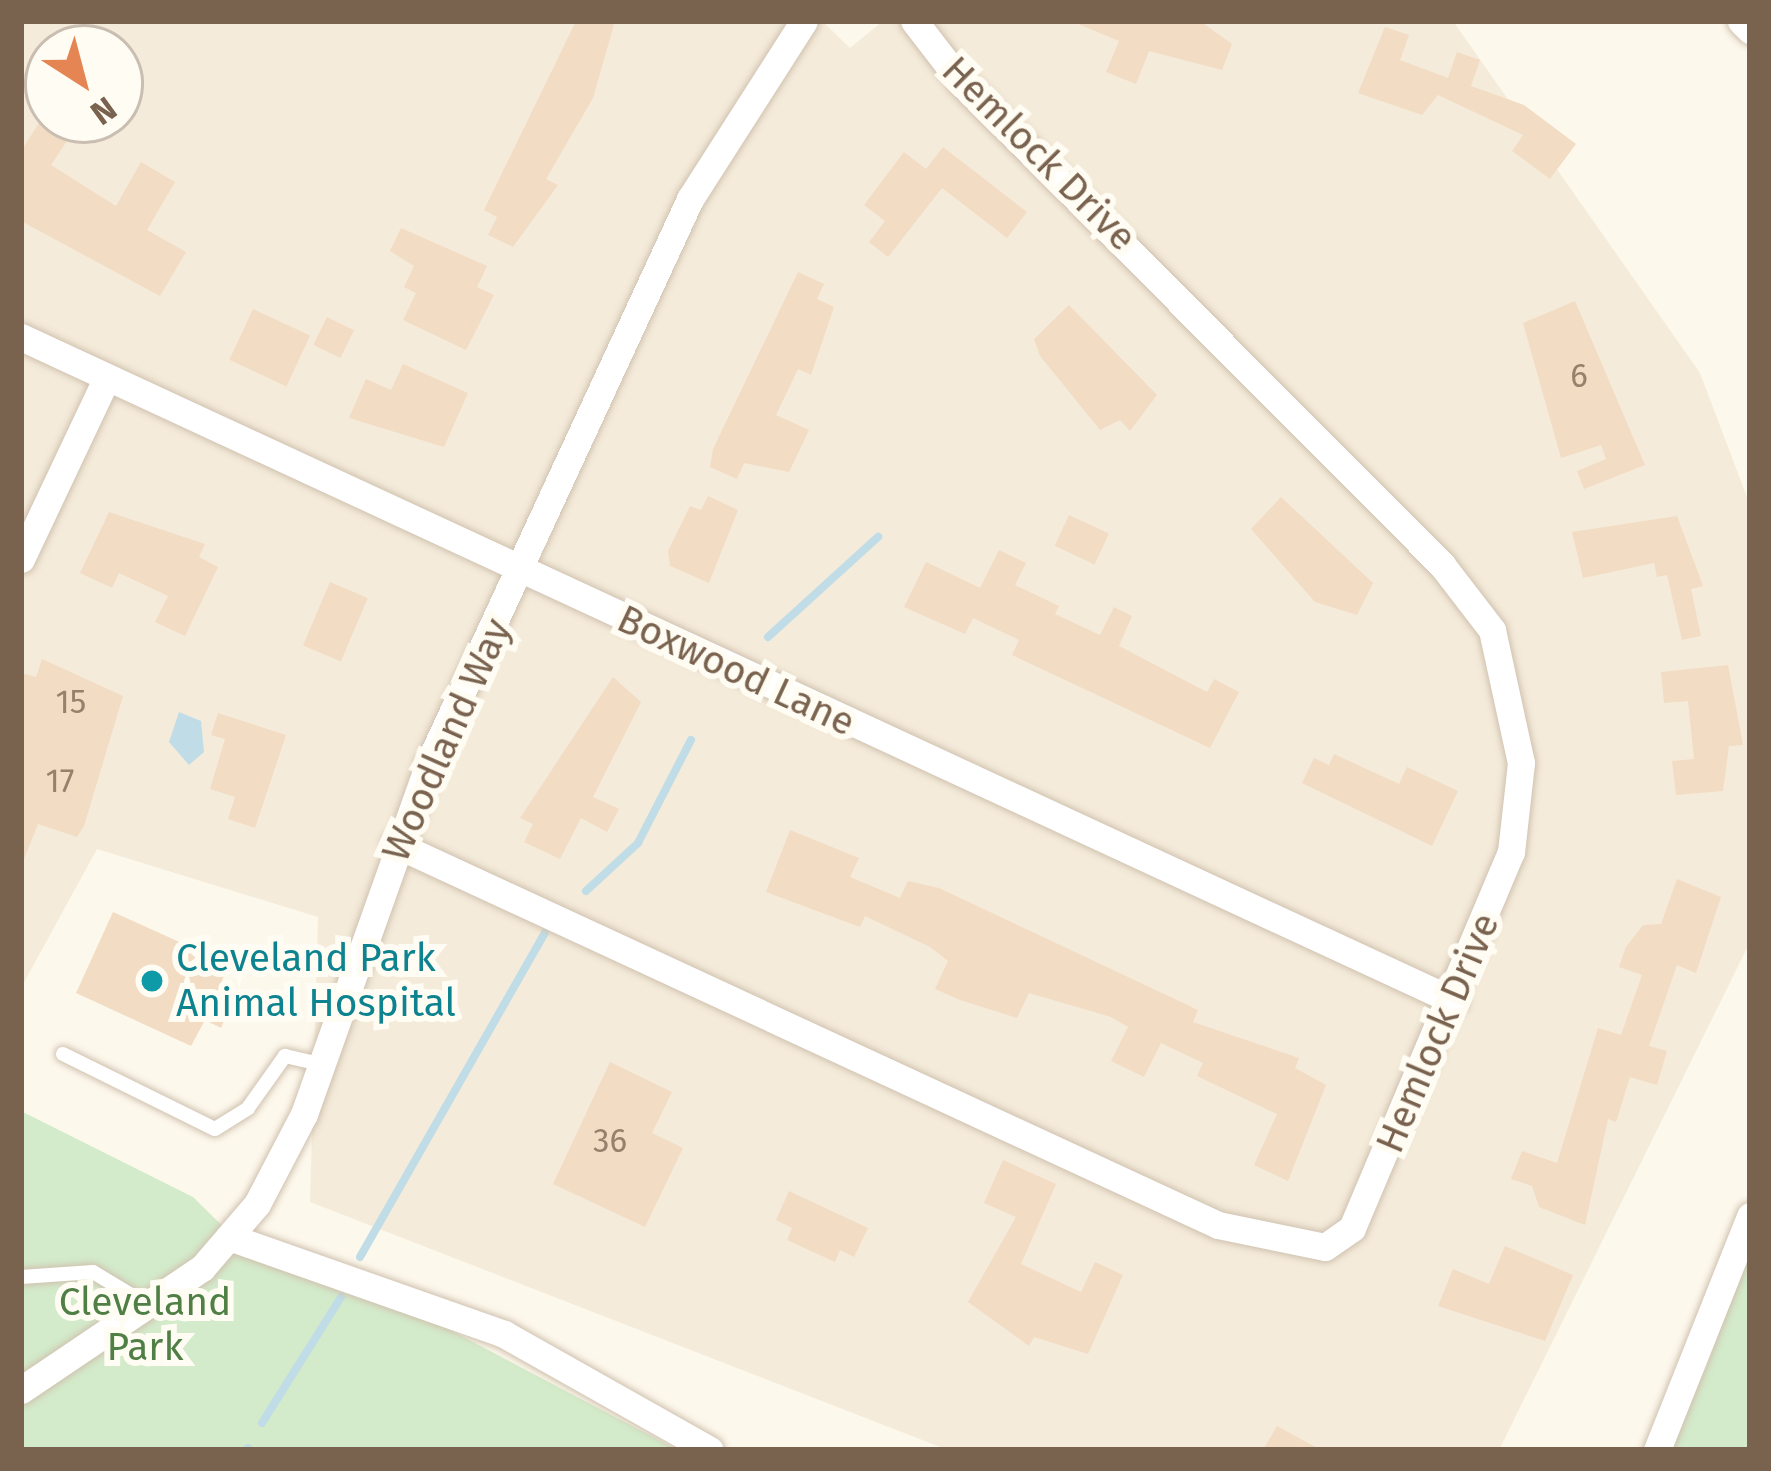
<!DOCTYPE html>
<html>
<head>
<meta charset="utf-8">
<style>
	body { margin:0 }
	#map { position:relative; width:1771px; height:1471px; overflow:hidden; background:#fdf8ec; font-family:"Fira Sans",sans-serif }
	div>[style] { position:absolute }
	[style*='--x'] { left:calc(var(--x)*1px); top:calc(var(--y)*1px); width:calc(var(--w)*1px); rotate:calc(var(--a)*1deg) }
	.residential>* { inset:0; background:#f5ebda }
	.green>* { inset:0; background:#d3ebca }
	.water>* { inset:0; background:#c0dde7 }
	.stream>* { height:8px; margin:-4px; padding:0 4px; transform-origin:4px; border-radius:4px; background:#c0dde7 }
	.building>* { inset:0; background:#f2dcc4; transform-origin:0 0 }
	.roads { filter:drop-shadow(0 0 3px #d0c2b0) drop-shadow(0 0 3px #d0c2b0) }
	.service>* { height:14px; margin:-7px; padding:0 7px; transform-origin:7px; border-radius:7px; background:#fff }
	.minor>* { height:27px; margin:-13.5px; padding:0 13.5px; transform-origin:13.5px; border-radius:13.5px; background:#fff }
	.dots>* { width:33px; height:33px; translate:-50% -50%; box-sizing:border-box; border:6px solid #fffcf3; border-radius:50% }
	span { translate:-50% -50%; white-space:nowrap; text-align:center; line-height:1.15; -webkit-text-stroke:12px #fffcf3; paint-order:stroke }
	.number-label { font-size:33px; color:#97806c }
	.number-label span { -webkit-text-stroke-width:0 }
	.street-label { font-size:39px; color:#79624e }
	.culture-label { font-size:39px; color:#0d838f }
	.left { translate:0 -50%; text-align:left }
	.park-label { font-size:39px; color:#4f7f45 }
	.frame { position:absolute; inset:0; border:24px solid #79624e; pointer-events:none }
	.north { position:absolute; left:24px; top:24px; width:120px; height:120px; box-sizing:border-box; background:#fffcf3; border:3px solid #c9beb1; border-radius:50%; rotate:144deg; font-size:33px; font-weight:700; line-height:48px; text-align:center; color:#79624e }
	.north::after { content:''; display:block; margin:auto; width:42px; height:54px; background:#e58553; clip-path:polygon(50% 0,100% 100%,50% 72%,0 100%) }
</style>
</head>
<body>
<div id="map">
	<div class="residential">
		<div style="clip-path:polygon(evenodd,21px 21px,822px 21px,850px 48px,883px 21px,1453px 21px,1700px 373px,1750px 505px,1750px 942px,1499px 1450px,948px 1450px,310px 1202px,318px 917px,97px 849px,21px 988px,21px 21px,48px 48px,120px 48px,120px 120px,48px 120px,48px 48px)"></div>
	</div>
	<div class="green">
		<div style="clip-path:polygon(21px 1111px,193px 1197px,260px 1263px,439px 1324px,678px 1450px,21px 1450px)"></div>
		<div style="clip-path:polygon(1750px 1251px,1750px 1450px,1670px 1450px,1708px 1362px)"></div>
	</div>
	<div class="water">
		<div style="clip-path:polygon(179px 712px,201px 721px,204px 752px,189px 765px,169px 742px)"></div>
	</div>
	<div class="stream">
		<div style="--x:768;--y:637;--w:149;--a:-42.3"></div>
		<div style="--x:586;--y:891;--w:71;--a:-42.7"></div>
		<div style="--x:638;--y:843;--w:116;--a:-62.8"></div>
		<div style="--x:360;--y:1257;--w:373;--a:-60.3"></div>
		<div style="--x:262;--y:1423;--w:149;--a:-57.9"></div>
		<div style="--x:248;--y:1450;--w:2;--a:-90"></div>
	</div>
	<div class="building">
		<div style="clip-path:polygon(576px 21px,615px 21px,593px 98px,546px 179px,558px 185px,513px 247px,488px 235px,497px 217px,484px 210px)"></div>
		<div style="clip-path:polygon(1071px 21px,1200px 21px,1232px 44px,1222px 70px,1149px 51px,1136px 84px,1106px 72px,1119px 41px)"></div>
		<div style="clip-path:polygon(1385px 27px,1409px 35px,1400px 60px,1448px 78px,1457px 52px,1480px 60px,1471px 86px,1524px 105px,1576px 144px,1550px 179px,1512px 151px,1523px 135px,1438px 95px,1422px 115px,1358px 93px)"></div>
		<div style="clip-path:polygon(48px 44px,48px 100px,21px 78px)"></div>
		<div style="clip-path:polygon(41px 120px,81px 120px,51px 165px,116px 206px,141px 162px,175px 182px,147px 230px,186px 252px,160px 296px,21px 221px,21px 151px)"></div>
		<div style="clip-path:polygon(943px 147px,1027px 212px,1007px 238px,942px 188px,888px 257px,869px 242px,885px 221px,864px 205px,904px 152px,926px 169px)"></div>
		<div style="clip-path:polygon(401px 228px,487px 266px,477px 287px,494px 295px,466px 350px,403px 320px,416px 293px,404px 287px,414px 266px,390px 251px)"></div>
		<div style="clip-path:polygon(798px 272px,824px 284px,817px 299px,834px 307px,811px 375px,798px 369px,776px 415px,809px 430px,789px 472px,744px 463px,737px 479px,710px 467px,713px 449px)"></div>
		<div style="clip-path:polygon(1575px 301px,1645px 465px,1584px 489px,1577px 471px,1606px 459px,1601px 445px,1561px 458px,1523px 323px)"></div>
		<div style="clip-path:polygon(1069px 305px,1157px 395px,1130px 431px,1120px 420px,1100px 430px,1040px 356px,1034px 339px)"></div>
		<div style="left:253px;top:309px;width:63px;height:56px;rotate:25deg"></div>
		<div style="left:327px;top:317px;width:30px;height:31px;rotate:26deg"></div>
		<div style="clip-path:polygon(403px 364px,468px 393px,444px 447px,349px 418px,366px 379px,391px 390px)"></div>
		<div style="clip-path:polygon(708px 496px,738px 510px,709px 583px,670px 566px,668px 551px,690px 506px,701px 510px)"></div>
		<div style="clip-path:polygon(1281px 497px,1373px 583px,1357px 615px,1315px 602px,1251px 529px)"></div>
		<div style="clip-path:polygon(109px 512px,205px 544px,199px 557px,218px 567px,185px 636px,155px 622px,168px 596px,119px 573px,112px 588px,80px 573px)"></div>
		<div style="left:1069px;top:515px;width:44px;height:34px;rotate:25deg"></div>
		<div style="clip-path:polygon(1677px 516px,1703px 586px,1691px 589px,1701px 636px,1682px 640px,1667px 575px,1657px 577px,1654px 563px,1583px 578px,1572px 532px)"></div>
		<div style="clip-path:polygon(999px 550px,1026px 563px,1015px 585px,1059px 606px,1055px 614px,1100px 635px,1114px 607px,1132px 616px,1119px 646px,1207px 692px,1214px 679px,1239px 692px,1210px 748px,1012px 655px,1019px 640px,973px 618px,965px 634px,904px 607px,926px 562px,980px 588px)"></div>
		<div style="left:330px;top:582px;width:41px;height:69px;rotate:23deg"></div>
		<div style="clip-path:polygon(42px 659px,123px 696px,84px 826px,77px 837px,38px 824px,22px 864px,21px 673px,36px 677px)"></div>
		<div style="clip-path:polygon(1728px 665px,1743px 745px,1729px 746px,1723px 791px,1676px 795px,1672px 761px,1694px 759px,1688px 701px,1664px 703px,1661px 672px)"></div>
		<div style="clip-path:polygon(613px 677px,641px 702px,593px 797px,619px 809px,607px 832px,581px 818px,560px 859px,524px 842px,533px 824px,520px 818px)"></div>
		<div style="clip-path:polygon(218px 713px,286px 735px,255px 828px,228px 819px,235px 797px,210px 789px,225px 739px,211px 735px)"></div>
		<div style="clip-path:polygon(1334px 754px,1399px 784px,1407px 767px,1458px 791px,1432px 846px,1302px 783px,1314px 758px,1329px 765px)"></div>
		<div style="clip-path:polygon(790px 830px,859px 858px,850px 877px,900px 898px,908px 881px,939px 888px,1198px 1010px,1193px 1022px,1299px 1058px,1295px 1068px,1326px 1085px,1288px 1181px,1254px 1165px,1277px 1114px,1197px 1076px,1203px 1063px,1161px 1043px,1144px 1077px,1111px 1061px,1128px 1027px,1111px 1017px,1029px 993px,1017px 1018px,960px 1000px,935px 989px,948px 961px,930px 947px,865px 916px,860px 927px,766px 892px)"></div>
		<div style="clip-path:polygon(1677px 879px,1721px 897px,1696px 973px,1677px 965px,1649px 1046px,1667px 1051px,1657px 1085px,1630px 1077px,1616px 1122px,1608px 1119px,1585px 1225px,1539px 1207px,1532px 1186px,1511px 1179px,1522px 1151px,1557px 1163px,1598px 1028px,1621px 1035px,1642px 975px,1619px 967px,1626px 947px,1643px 925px,1661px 924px)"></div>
		<div style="clip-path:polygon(113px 912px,228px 964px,218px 992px,234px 999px,221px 1028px,205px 1020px,191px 1046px,76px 993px)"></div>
		<div style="clip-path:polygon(610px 1062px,672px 1092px,652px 1133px,683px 1148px,645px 1227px,553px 1184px)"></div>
		<div style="clip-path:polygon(1003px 1160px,1056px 1184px,1021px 1264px,1081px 1292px,1095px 1262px,1123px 1275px,1088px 1354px,1034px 1337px,1029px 1346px,968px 1302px,1016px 1217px,984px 1203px)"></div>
		<div style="clip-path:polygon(789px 1191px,868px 1228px,854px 1257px,840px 1250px,835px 1262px,787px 1240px,792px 1228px,776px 1220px)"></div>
		<div style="clip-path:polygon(1505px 1246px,1573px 1275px,1545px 1341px,1438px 1306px,1453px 1269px,1489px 1284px)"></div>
		<div style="clip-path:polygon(1277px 1426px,1321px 1450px,1263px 1450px)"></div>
	</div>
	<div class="roads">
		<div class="service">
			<div style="--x:63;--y:1054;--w:169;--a:26.3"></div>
			<div style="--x:215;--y:1129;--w:39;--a:-32"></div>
			<div style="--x:248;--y:1108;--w:64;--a:-54.6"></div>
			<div style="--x:285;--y:1056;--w:39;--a:13"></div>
			<div style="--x:21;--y:1277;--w:72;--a:-4"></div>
			<div style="--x:93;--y:1272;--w:62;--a:31.1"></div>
		</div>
		<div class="minor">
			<div style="--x:1741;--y:21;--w:13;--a:45"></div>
			<div style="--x:21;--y:337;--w:1579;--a:24.86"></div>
			<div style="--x:21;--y:559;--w:197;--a:-64.7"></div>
			<div style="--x:395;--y:844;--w:907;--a:24.84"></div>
			<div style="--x:1218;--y:1225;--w:109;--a:11.6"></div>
			<div style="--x:1325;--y:1247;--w:33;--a:-35"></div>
			<div style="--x:1352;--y:1228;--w:408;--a:-67.1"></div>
			<div style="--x:1511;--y:852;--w:90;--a:-83.6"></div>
			<div style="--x:1521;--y:763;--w:136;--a:-102.3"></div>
			<div style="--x:1492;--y:630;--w:82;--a:-127.6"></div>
			<div style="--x:1442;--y:565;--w:680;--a:-134.88"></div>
			<div style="--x:962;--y:83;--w:78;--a:-127.7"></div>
			<div style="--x:229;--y:1237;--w:292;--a:19.4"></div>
			<div style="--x:504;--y:1334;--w:236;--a:29.4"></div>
			<div style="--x:21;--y:1390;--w:218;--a:-34"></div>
			<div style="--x:202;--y:1268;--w:84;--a:-49.3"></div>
			<div style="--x:257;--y:1204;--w:102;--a:-62.4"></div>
			<div style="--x:304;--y:1114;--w:370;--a:-70.4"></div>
			<div style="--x:428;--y:765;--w:624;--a:-65.16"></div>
			<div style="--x:690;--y:199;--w:211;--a:-57.4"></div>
			<div style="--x:1657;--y:1450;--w:252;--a:-68.3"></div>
		</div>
	</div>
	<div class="dots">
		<div style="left:152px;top:981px;background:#0f9aa8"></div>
	</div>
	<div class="number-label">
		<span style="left:1579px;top:377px">6</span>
		<span style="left:71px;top:703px">15</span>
		<span style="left:60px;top:782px">17</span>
		<span style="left:610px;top:1142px">36</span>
	</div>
	<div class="street-label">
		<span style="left:1039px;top:154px;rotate:45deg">Hemlock Drive</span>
		<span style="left:736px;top:671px;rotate:25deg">Boxwood Lane</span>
		<span style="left:447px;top:740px;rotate:-66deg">Woodland Way</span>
		<span style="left:1438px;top:1033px;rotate:-67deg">Hemlock Drive</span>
	</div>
	<div class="culture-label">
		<span class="left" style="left:176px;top:981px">Cleveland Park<br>Animal Hospital</span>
	</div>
	<div class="park-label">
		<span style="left:145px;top:1325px">Cleveland<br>Park</span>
	</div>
	<div class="frame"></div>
	<div class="north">N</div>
</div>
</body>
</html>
